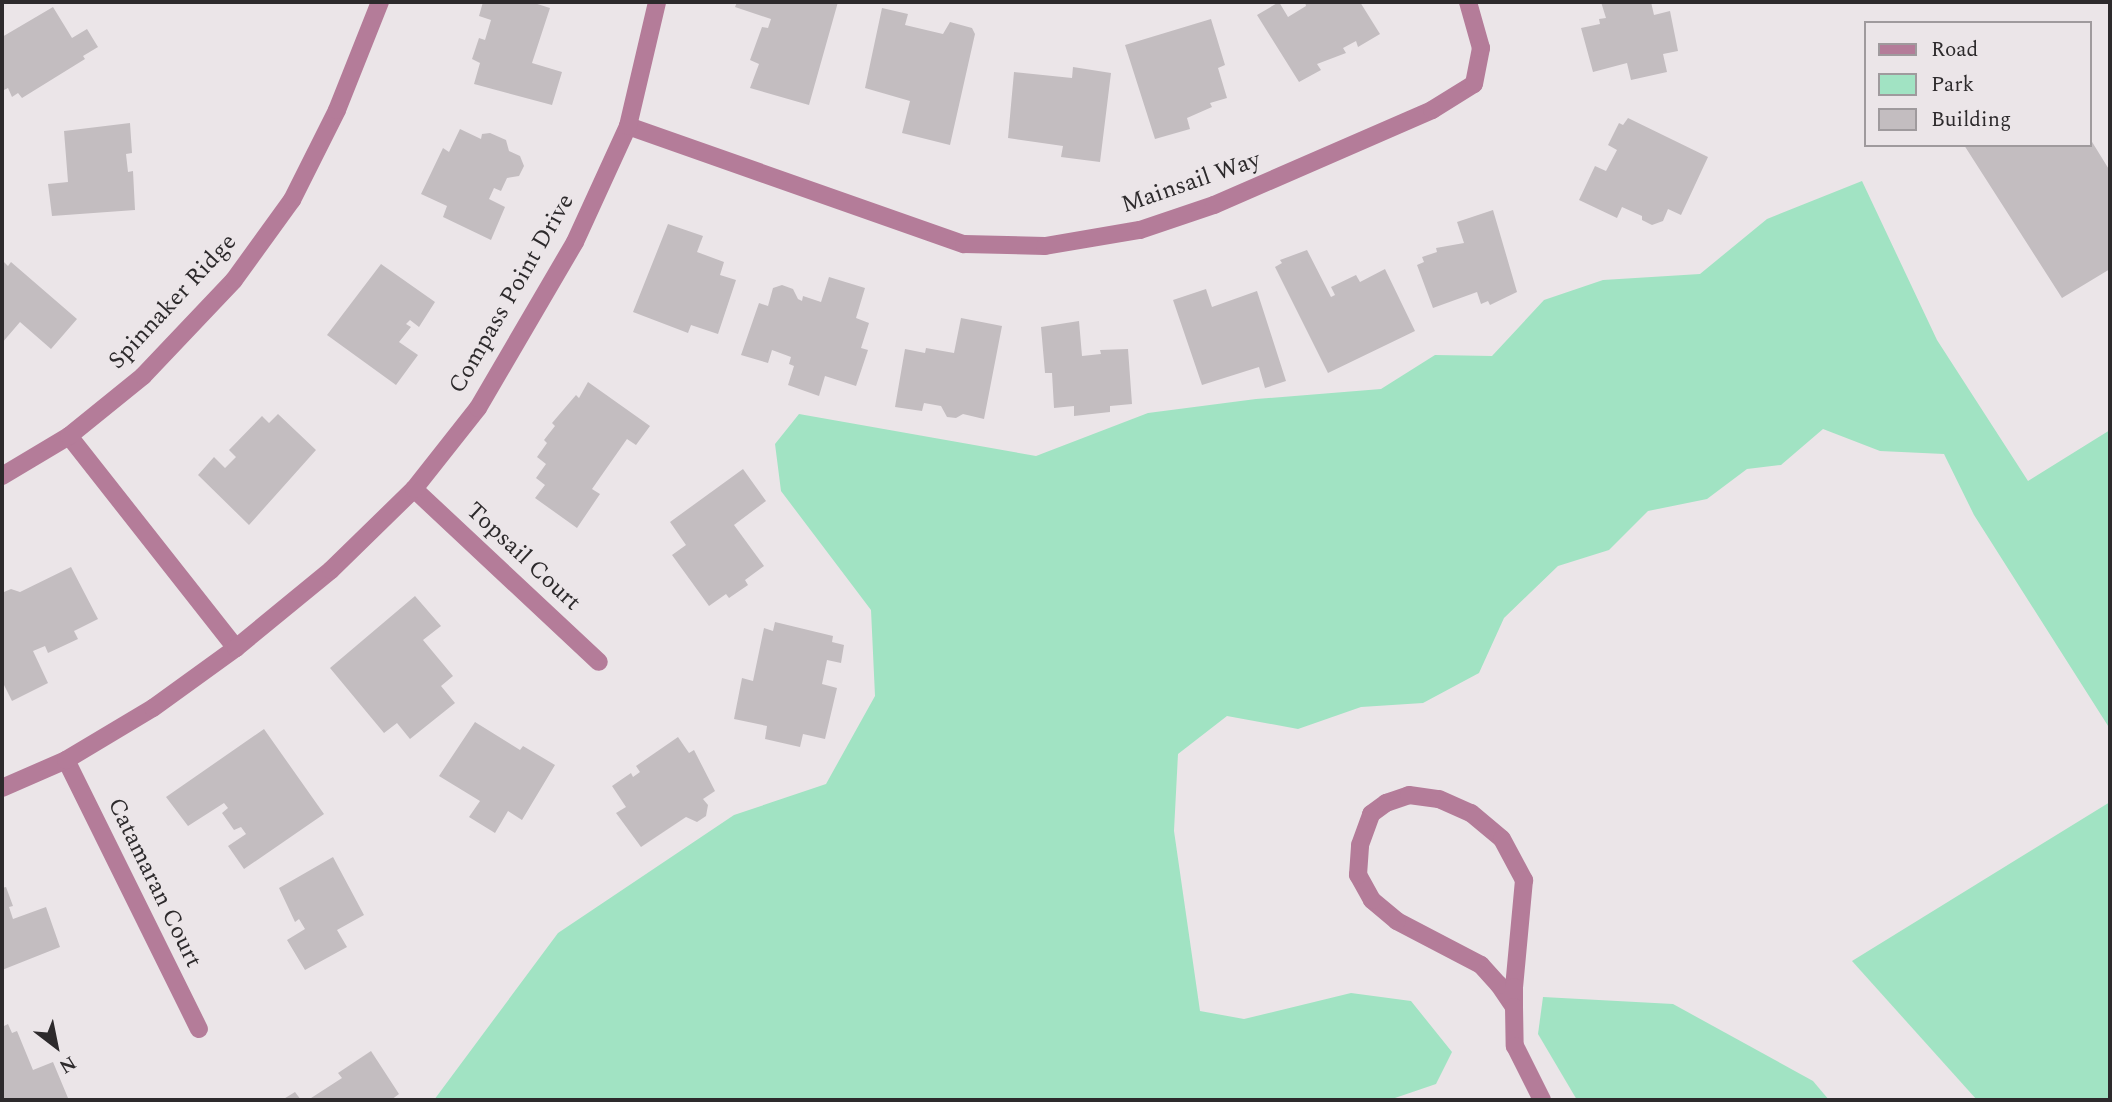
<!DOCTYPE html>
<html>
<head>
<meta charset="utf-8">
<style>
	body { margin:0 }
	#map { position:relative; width:2112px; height:1102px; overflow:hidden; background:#ebe5e8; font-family:Spectral,serif }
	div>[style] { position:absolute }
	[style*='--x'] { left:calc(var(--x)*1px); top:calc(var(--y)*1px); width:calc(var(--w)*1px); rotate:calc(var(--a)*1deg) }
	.green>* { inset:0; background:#a1e3c3 }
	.building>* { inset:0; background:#c3bdc0 }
	.minor>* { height:18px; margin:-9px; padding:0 9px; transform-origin:9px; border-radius:9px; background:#b47c99 }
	span { translate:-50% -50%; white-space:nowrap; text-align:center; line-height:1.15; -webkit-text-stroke:5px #ebe5e8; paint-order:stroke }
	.street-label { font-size:24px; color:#2d2a2c }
	.frame { position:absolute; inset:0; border:4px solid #2d2a2c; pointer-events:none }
	.legend { position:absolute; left:1864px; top:21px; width:228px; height:126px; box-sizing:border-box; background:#ebe5e8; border:2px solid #9f9a9d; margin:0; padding:9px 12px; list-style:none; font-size:21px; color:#2d2a2c }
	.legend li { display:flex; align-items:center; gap:14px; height:35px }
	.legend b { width:35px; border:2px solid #9f9a9d }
	.north { position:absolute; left:21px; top:1011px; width:70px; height:70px; -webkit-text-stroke:5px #ebe5e8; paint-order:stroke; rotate:148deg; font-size:19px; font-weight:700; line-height:28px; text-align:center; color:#2d2a2c }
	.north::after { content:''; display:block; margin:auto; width:24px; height:32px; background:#2d2a2c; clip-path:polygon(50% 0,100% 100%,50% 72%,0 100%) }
</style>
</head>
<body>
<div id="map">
	<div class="green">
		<div style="clip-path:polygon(1862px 181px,1937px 340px,2028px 481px,2110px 430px,2110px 729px,1974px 515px,1944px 454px,1880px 451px,1823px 429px,1781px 465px,1747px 469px,1707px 499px,1648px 511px,1609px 550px,1558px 566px,1504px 618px,1479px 673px,1423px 703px,1361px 707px,1298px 729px,1227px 716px,1178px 754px,1174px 831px,1200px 1011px,1244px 1019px,1351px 993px,1411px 1001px,1452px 1052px,1436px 1084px,1392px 1099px,1329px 1100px,434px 1100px,558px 933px,734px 815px,826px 784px,875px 696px,871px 610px,781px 491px,775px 444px,799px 414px,1036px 456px,1148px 413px,1256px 399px,1381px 389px,1435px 355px,1492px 356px,1544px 300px,1603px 280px,1700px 274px,1767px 219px)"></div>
		<div style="clip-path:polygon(2110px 802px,2110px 1100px,1977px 1100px,1852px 961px)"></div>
		<div style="clip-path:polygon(1543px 997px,1673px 1004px,1813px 1081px,1829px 1100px,1577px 1100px,1538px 1034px)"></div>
	</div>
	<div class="building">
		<div style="clip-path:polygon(483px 2px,531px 2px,550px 8px,532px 63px,562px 72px,552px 105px,474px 84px,480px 63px,472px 59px,479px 38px,485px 40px,491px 20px,479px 16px)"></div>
		<div style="clip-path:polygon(737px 2px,838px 2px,809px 105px,750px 88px,759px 64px,750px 60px,762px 27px,768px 28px,771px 19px,735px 7px)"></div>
		<div style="clip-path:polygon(1279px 2px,1288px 17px,1306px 6px,1305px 2px,1360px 2px,1380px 34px,1358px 47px,1356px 41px,1343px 48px,1346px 53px,1317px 64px,1321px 70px,1299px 82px,1257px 15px)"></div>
		<div style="clip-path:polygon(1601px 2px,1651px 2px,1654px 15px,1670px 11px,1678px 51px,1663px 54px,1667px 72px,1631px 80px,1627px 63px,1593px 72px,1581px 28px,1600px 24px,1599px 19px,1606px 18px)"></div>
		<div style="clip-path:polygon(53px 7px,72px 38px,87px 29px,98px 47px,83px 56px,85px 59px,22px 98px,18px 93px,12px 97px,8px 88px,2px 91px,2px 37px)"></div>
		<div style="clip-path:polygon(882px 8px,908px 14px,905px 25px,943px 34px,950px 22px,972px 28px,975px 34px,950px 145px,902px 133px,910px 101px,865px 88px)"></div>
		<div style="clip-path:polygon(1211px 19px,1225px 65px,1218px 68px,1227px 98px,1210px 103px,1212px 107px,1187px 118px,1190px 129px,1155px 139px,1125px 45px)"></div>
		<div style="clip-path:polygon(1073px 67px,1111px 73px,1100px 162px,1061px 157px,1063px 146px,1008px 138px,1014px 72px,1072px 78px)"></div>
		<div style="clip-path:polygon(1628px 118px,1708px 157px,1681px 215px,1668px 209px,1663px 221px,1652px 225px,1642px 220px,1642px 216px,1622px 207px,1617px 218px,1579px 200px,1595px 166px,1606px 171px,1617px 150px,1608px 145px,1619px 123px,1623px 125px)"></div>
		<div style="clip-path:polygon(130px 123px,132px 153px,126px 154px,128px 172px,133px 171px,135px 210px,52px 216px,48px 184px,68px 182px,64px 131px)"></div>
		<div style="clip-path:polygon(460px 129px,481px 139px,482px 134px,490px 133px,506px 140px,509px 151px,520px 156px,524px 166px,519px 176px,507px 178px,501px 191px,494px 188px,489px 199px,505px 207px,491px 240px,443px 217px,447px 206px,421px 194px,443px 148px,449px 152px)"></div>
		<div style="clip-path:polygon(2089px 137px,2110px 171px,2110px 269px,2062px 298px,1964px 145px,2089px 145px)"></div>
		<div style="clip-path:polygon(1493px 210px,1517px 292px,1490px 305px,1488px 301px,1481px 304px,1477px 292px,1433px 308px,1417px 265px,1424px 262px,1422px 257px,1437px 252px,1436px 248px,1464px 243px,1457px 222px)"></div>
		<div style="clip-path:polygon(668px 224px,703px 236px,697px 252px,724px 262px,720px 275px,736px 280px,718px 334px,691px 325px,688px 333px,633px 312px)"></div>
		<div style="clip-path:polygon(1307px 250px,1331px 297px,1335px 295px,1331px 287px,1356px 275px,1360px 282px,1385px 269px,1415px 331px,1328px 373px,1275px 267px,1282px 263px,1280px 260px)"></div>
		<div style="clip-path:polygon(2px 260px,8px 266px,11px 262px,77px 319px,51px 349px,20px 322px,2px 343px)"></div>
		<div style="clip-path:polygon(381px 264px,435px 302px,419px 327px,410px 320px,406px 324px,411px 327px,399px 342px,418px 355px,396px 385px,327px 335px)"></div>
		<div style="clip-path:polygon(829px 277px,865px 288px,856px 318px,869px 323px,861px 348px,868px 350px,856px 386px,825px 376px,819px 396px,788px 385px,794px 366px,789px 364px,791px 357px,772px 350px,768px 363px,741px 355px,759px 303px,768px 306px,773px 288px,782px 285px,793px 289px,798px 299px,802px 301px,803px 296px,821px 302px)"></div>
		<div style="clip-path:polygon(1206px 289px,1212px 307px,1257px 291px,1286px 381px,1265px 388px,1259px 367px,1202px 385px,1173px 300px)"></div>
		<div style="clip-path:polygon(961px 318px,1002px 326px,984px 419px,963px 414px,956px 418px,947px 417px,941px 406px,924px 403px,922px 411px,895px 407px,905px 349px,925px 353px,926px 348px,954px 353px)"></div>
		<div style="clip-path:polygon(1079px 321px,1082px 356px,1101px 354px,1100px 350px,1128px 349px,1132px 404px,1110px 406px,1110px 412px,1074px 416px,1074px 406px,1054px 408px,1052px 373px,1045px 373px,1041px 327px)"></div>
		<div style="clip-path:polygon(588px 382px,650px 426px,636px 445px,627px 439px,592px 489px,600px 494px,577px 528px,535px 498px,545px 485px,536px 478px,546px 464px,537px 457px,547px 443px,544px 440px,555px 426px,552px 423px,576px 395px,579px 398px)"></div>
		<div style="clip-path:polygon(278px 414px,316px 450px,249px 525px,198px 475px,214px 457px,225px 468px,236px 457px,229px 450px,262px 416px,269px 423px)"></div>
		<div style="clip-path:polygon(743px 469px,766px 501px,734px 525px,764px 566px,745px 580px,748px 585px,729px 598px,726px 594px,709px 606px,672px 555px,686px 545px,670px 522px)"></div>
		<div style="clip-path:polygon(71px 567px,98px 619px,74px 631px,78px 639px,48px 653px,45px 646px,33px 651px,48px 683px,12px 701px,2px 681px,4px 592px,11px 589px,20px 592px)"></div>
		<div style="clip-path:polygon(415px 596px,441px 626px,423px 640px,453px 676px,441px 686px,455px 703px,410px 739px,397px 723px,384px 733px,330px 668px)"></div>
		<div style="clip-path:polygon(775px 622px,833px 636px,832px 642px,844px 645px,841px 663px,827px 660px,822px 684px,837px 688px,825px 739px,803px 734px,800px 747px,765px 739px,767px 726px,734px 719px,742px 678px,753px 681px,764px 628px,773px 631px)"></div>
		<div style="clip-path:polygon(475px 722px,520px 750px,523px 746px,555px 765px,522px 820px,508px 811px,495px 833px,469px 817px,480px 801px,439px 776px)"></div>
		<div style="clip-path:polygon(264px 729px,324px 814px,244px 869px,228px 846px,246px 834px,241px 827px,234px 830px,222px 813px,228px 808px,224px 803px,188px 826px,166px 797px)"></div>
		<div style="clip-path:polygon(678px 737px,689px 753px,694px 750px,715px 791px,703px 799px,708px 805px,706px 816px,697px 822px,686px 817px,641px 847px,616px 813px,626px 807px,612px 786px,631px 773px,633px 777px,640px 772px,636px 766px)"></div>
		<div style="clip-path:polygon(333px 857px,364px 915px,337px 930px,347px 947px,305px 970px,287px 940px,305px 929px,299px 919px,295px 922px,279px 888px)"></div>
		<div style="clip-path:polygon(6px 887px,13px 906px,9px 907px,13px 919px,46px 907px,60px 947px,2px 970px,2px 888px)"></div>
		<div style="clip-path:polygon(8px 1024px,12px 1033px,17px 1031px,33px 1070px,53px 1062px,68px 1098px,2px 1100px,2px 1027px)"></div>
		<div style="clip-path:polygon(371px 1051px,399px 1094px,391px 1100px,308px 1100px,342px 1078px,338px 1073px)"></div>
		<div style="clip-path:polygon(295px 1092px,301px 1100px,282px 1100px)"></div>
	</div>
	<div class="minor">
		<div style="--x:628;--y:126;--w:356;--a:19.4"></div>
		<div style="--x:964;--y:244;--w:81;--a:1.4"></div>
		<div style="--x:1045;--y:246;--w:96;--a:-9.6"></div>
		<div style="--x:1140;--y:230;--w:78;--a:-18.7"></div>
		<div style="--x:1214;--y:205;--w:238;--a:-23.5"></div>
		<div style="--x:1432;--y:110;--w:49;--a:-31.8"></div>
		<div style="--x:1474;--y:84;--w:37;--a:-79"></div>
		<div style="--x:1481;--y:48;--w:48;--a:-105.8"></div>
		<div style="--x:69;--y:436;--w:270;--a:51.8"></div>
		<div style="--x:2;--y:476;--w:78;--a:-30.8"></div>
		<div style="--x:69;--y:436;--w:95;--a:-39"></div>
		<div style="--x:143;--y:376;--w:132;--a:-46.5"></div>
		<div style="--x:234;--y:280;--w:99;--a:-54.1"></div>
		<div style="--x:292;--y:200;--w:101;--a:-63.4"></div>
		<div style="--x:337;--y:110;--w:116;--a:-68.3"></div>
		<div style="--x:414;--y:489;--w:253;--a:43.1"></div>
		<div style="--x:66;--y:760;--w:300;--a:63.7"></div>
		<div style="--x:2;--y:788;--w:70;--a:-23.6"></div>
		<div style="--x:66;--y:760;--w:101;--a:-30.9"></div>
		<div style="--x:153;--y:708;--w:102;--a:-35.9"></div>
		<div style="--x:236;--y:648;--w:123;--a:-39.4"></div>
		<div style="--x:331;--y:570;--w:116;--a:-44.3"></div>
		<div style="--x:414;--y:489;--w:103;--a:-51.7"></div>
		<div style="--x:478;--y:408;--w:192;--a:-59.7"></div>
		<div style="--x:575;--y:242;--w:128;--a:-65.4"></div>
		<div style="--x:628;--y:126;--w:127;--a:-76.8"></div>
		<div style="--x:1514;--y:1007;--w:27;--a:-124"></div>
		<div style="--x:1499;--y:985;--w:27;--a:-132"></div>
		<div style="--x:1481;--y:965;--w:95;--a:-152.4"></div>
		<div style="--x:1397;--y:921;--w:33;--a:-140"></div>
		<div style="--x:1372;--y:900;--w:29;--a:-119"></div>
		<div style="--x:1358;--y:875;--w:30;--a:-86"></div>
		<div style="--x:1360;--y:845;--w:33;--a:-70"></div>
		<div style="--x:1371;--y:814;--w:19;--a:-36"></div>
		<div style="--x:1386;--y:803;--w:24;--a:-19"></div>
		<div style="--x:1409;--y:795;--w:30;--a:8"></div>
		<div style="--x:1439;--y:799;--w:35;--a:24"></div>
		<div style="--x:1471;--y:813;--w:40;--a:40"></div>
		<div style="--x:1502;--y:839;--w:47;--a:61.8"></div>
		<div style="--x:1524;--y:880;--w:107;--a:95.3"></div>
		<div style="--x:1514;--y:987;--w:20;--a:90"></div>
		<div style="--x:1514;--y:1007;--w:39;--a:89"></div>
		<div style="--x:1515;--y:1046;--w:60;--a:63.4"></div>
	</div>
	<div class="street-label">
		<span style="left:1191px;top:183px;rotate:-19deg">Mainsail Way</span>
		<span style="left:512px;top:294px;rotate:-60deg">Compass Point Drive</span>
		<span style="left:173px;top:302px;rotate:-47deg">Spinnaker Ridge</span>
		<span style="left:523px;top:557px;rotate:43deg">Topsail Court</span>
		<span style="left:154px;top:883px;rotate:64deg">Catamaran Court</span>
	</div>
	<div class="frame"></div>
	<ul class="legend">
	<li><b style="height:9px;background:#b47c99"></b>Road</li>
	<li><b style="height:19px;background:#a1e3c3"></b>Park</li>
	<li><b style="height:19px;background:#c3bdc0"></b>Building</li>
	</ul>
	<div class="north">N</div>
</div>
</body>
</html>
